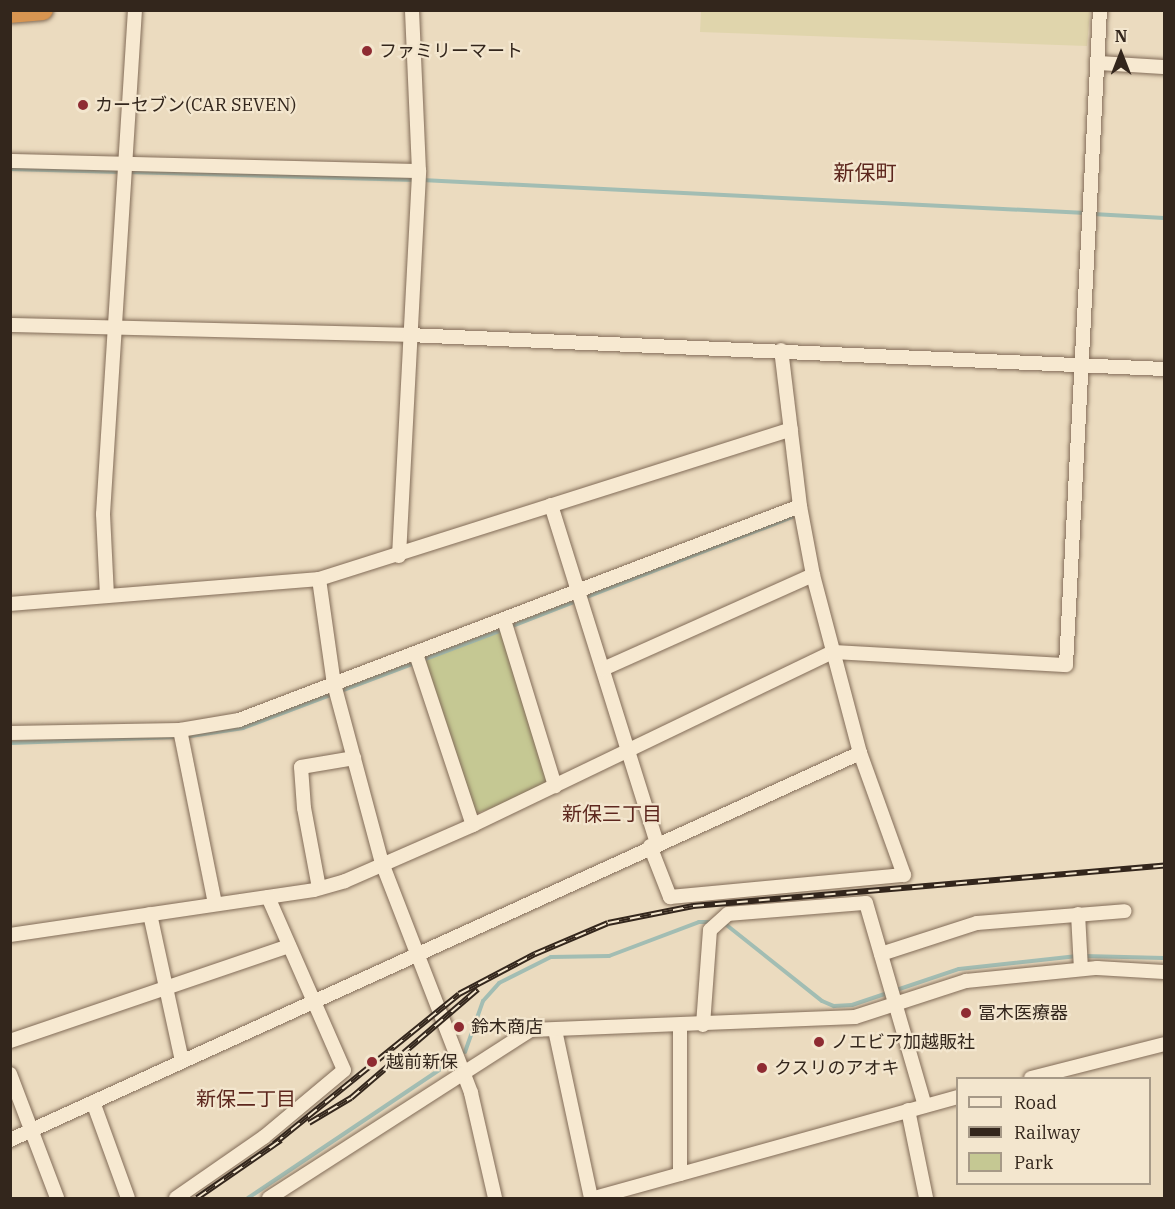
<!DOCTYPE html>
<html>
<head>
<meta charset="utf-8">
<style>
	body { margin:0 }
	#map { position:relative; width:1175px; height:1209px; overflow:hidden; background:#ebdbbf; font-family:"IBM Plex Serif","Noto Sans JP",serif }
	div>[style] { position:absolute }
	[style*='--x'] { left:calc(var(--x)*1px); top:calc(var(--y)*1px); width:calc(var(--w)*1px); rotate:calc(var(--a)*1deg) }
	.farmland>* { inset:0; background:#e0d5ac }
	.green>* { inset:0; background:#c5c893; transform-origin:0 0 }
	.stream>* { height:4px; margin:-2px; padding:0 2px; transform-origin:2px; border-radius:2px; background:#a2bdb3 }
	.roads { filter:drop-shadow(0 0 2px #826c58) drop-shadow(0 0 2px #826c58) }
	.minor>* { height:14px; margin:-7px; padding:0 7px; transform-origin:7px; border-radius:7px; background:#f7e9d1 }
	.highway>* { height:20px; margin:-10px; padding:0 10px; transform-origin:10px; border-radius:10px; background:#d89551 }
	.rail>* { height:6px; margin-top:-3px; transform-origin:0; background:repeating-linear-gradient(90deg,#f3e6ce 0 11px,#33261c 0 22px); box-sizing:border-box; border-block:2px solid #33261c }
	.dots>* { width:16px; height:16px; translate:-50% -50%; box-sizing:border-box; border:3px solid #f3e6ce; border-radius:50% }
	span { translate:-50% -50%; white-space:nowrap; text-align:center; line-height:1.15; -webkit-text-stroke:4.5px #f3e6ce; paint-order:stroke }
	.poi-label { font-size:18px; color:#33261c }
	.left { translate:0 -50%; text-align:left }
	.neighbourhood-label { font-size:20px; color:#5d271e }
	.quarter-label { font-size:21px; color:#5d271e }
	.frame { position:absolute; inset:0; border:12px solid #33261c; pointer-events:none }
	.legend { position:absolute; left:956px; top:1077px; width:195px; height:108px; box-sizing:border-box; background:#f3e6ce; border:2px solid #a69987; margin:0; padding:8px 10px; list-style:none; font-size:18px; color:#33261c }
	.legend li { display:flex; align-items:center; gap:12px; height:30px }
	.legend b { width:30px; border:2px solid #a69987 }
	.north { position:absolute; left:1091px; top:24px; width:60px; height:60px; -webkit-text-stroke:4px #f3e6ce; paint-order:stroke; rotate:0deg; font-size:16px; font-weight:700; line-height:24px; text-align:center; color:#33261c }
	.north::after { content:''; display:block; margin:auto; width:21px; height:27px; background:#33261c; clip-path:polygon(50% 0,100% 100%,50% 72%,0 100%) }
</style>
</head>
<body>
<div id="map">
	<div class="farmland">
		<div style="clip-path:polygon(701px 11px,701px 10px,1090px 11px,1087px 46px,700px 32px)"></div>
	</div>
	<div class="green">
		<div style="left:502px;top:630px;width:165px;height:89px;rotate:71deg"></div>
	</div>
	<div class="stream">
		<div style="--x:10;--y:169;--w:111;--a:1.5"></div>
		<div style="--x:128;--y:172;--w:287;--a:1.6"></div>
		<div style="--x:422;--y:180;--w:665;--a:2.85"></div>
		<div style="--x:1093;--y:214;--w:71;--a:3.2"></div>
		<div style="--x:510;--y:627;--w:303;--a:-21.3"></div>
		<div style="--x:184;--y:737;--w:60;--a:-8.7"></div>
		<div style="--x:243;--y:728;--w:278;--a:-20.7"></div>
		<div style="--x:10;--y:743;--w:167;--a:-2.1"></div>
		<div style="--x:724;--y:923;--w:125;--a:38.5"></div>
		<div style="--x:822;--y:1001;--w:13;--a:23"></div>
		<div style="--x:834;--y:1006;--w:18;--a:-3"></div>
		<div style="--x:852;--y:1005;--w:113;--a:-18.6"></div>
		<div style="--x:959;--y:969;--w:119;--a:-6.3"></div>
		<div style="--x:1084;--y:956;--w:80;--a:1.4"></div>
		<div style="--x:465;--y:1052;--w:54;--a:-70.6"></div>
		<div style="--x:483;--y:1001;--w:24;--a:-48"></div>
		<div style="--x:499;--y:983;--w:58;--a:-26.6"></div>
		<div style="--x:551;--y:957;--w:58;--a:-1"></div>
		<div style="--x:609;--y:956;--w:96;--a:-20.7"></div>
		<div style="--x:699;--y:922;--w:15;--a:0"></div>
		<div style="--x:248;--y:1198;--w:244;--a:-33.8"></div>
	</div>
	<div class="roads">
		<div class="minor">
			<div style="--x:1098;--y:63;--w:66;--a:3.5"></div>
			<div style="--x:10;--y:161;--w:409;--a:1.4"></div>
			<div style="--x:10;--y:325;--w:399;--a:1.4"></div>
			<div style="--x:409;--y:335;--w:756;--a:2.58"></div>
			<div style="--x:551;--y:505;--w:354;--a:72.6"></div>
			<div style="--x:399;--y:556;--w:386;--a:-87"></div>
			<div style="--x:419;--y:171;--w:161;--a:-92.5"></div>
			<div style="--x:319;--y:579;--w:106;--a:81.9"></div>
			<div style="--x:334;--y:684;--w:185;--a:75"></div>
			<div style="--x:382;--y:863;--w:247;--a:68.8"></div>
			<div style="--x:471;--y:1093;--w:108;--a:77.1"></div>
			<div style="--x:107;--y:596;--w:82;--a:-92.8"></div>
			<div style="--x:103;--y:514;--w:505;--a:-86.37"></div>
			<div style="--x:10;--y:604;--w:310;--a:-4.6"></div>
			<div style="--x:319;--y:579;--w:495;--a:-17.6"></div>
			<div style="--x:504;--y:620;--w:174;--a:72.9"></div>
			<div style="--x:416;--y:654;--w:180;--a:71.6"></div>
			<div style="--x:603;--y:669;--w:230;--a:-24.1"></div>
			<div style="--x:180;--y:730;--w:177;--a:78.6"></div>
			<div style="--x:10;--y:733;--w:170;--a:-1"></div>
			<div style="--x:180;--y:730;--w:60;--a:-9.6"></div>
			<div style="--x:239;--y:720;--w:600;--a:-20.88"></div>
			<div style="--x:650;--y:846;--w:55;--a:68.6"></div>
			<div style="--x:670;--y:897;--w:235;--a:-5.4"></div>
			<div style="--x:904;--y:875;--w:130;--a:-109.8"></div>
			<div style="--x:860;--y:753;--w:184;--a:-104.8"></div>
			<div style="--x:813;--y:575;--w:70;--a:-100.7"></div>
			<div style="--x:800;--y:506;--w:157;--a:-96.9"></div>
			<div style="--x:319;--y:888;--w:81;--a:-100.6"></div>
			<div style="--x:304;--y:808;--w:41;--a:-94.2"></div>
			<div style="--x:301;--y:767;--w:54;--a:-9.6"></div>
			<div style="--x:150;--y:914;--w:150;--a:77.7"></div>
			<div style="--x:1078;--y:914;--w:55;--a:86.9"></div>
			<div style="--x:10;--y:935;--w:307;--a:-8.4"></div>
			<div style="--x:314;--y:890;--w:32;--a:-16"></div>
			<div style="--x:345;--y:881;--w:140;--a:-23.6"></div>
			<div style="--x:473;--y:825;--w:399;--a:-25.7"></div>
			<div style="--x:832;--y:652;--w:234;--a:3.2"></div>
			<div style="--x:1066;--y:665;--w:656;--a:-87.03"></div>
			<div style="--x:881;--y:954;--w:101;--a:-17.9"></div>
			<div style="--x:977;--y:923;--w:148;--a:-4.6"></div>
			<div style="--x:703;--y:1025;--w:95;--a:-85.8"></div>
			<div style="--x:710;--y:930;--w:24;--a:-42"></div>
			<div style="--x:728;--y:914;--w:138;--a:-4.6"></div>
			<div style="--x:866;--y:903;--w:211;--a:73.8"></div>
			<div style="--x:555;--y:1030;--w:172;--a:77.9"></div>
			<div style="--x:10;--y:1041;--w:295;--a:-18.8"></div>
			<div style="--x:10;--y:1074;--w:133;--a:69.2"></div>
			<div style="--x:1031;--y:1078;--w:137;--a:-14.3"></div>
			<div style="--x:93;--y:1102;--w:102;--a:70"></div>
			<div style="--x:908;--y:1110;--w:90;--a:78.4"></div>
			<div style="--x:10;--y:1140;--w:934;--a:-24.48"></div>
			<div style="--x:680;--y:1174;--w:148;--a:-90"></div>
			<div style="--x:176;--y:1198;--w:107;--a:-34.7"></div>
			<div style="--x:264;--y:1137;--w:104;--a:-39.9"></div>
			<div style="--x:344;--y:1070;--w:189;--a:-113.7"></div>
			<div style="--x:269;--y:1198;--w:311;--a:-32.7"></div>
			<div style="--x:531;--y:1030;--w:324;--a:-2.3"></div>
			<div style="--x:855;--y:1017;--w:117;--a:-18"></div>
			<div style="--x:966;--y:981;--w:132;--a:-5.7"></div>
			<div style="--x:1097;--y:968;--w:67;--a:3.4"></div>
			<div style="--x:594;--y:1198;--w:378;--a:-15.5"></div>
		</div>
		<div class="highway">
			<div style="--x:10;--y:13;--w:33;--a:-5"></div>
		</div>
	</div>
	<div class="rail">
		<div style="--x:309;--y:1123;--w:49;--a:-30.8"></div>
		<div style="--x:351;--y:1098;--w:167;--a:-40.6"></div>
		<div style="--x:274;--y:1144;--w:238;--a:-39"></div>
		<div style="--x:459;--y:994;--w:86;--a:-27.8"></div>
		<div style="--x:535;--y:954;--w:79;--a:-23"></div>
		<div style="--x:608;--y:923;--w:87;--a:-11.3"></div>
		<div style="--x:693;--y:906;--w:473;--a:-4.9"></div>
		<div style="--x:197;--y:1198;--w:102;--a:-34.6"></div>
	</div>
	<div class="dots">
		<div style="left:367px;top:51px;background:#8e2b32"></div>
		<div style="left:83px;top:105px;background:#8e2b32"></div>
		<div style="left:966px;top:1013px;background:#8e2b32"></div>
		<div style="left:459px;top:1027px;background:#8e2b32"></div>
		<div style="left:819px;top:1042px;background:#8e2b32"></div>
		<div style="left:372px;top:1062px;background:#8e2b32"></div>
		<div style="left:762px;top:1068px;background:#8e2b32"></div>
	</div>
	<div class="poi-label">
		<span class="left" style="left:379px;top:51px">ファミリーマート</span>
		<span class="left" style="left:95px;top:105px">カーセブン(CAR SEVEN)</span>
		<span class="left" style="left:978px;top:1013px">冨木医療器</span>
		<span class="left" style="left:471px;top:1027px">鈴木商店</span>
		<span class="left" style="left:831px;top:1042px">ノエビア加越販社</span>
		<span class="left" style="left:386px;top:1062px">越前新保</span>
		<span class="left" style="left:774px;top:1068px">クスリのアオキ</span>
	</div>
	<div class="neighbourhood-label">
		<span style="left:612px;top:813px">新保三丁目</span>
		<span style="left:246px;top:1098px">新保二丁目</span>
	</div>
	<div class="quarter-label">
		<span style="left:865px;top:172px">新保町</span>
	</div>
	<div class="frame"></div>
	<ul class="legend">
	<li><b style="height:8px;background:#f7e9d1"></b>Road</li>
	<li><b style="height:8px;background:#33261c"></b>Railway</li>
	<li><b style="height:16px;background:#c5c893"></b>Park</li>
	</ul>
	<div class="north">N</div>
</div>
</body>
</html>
